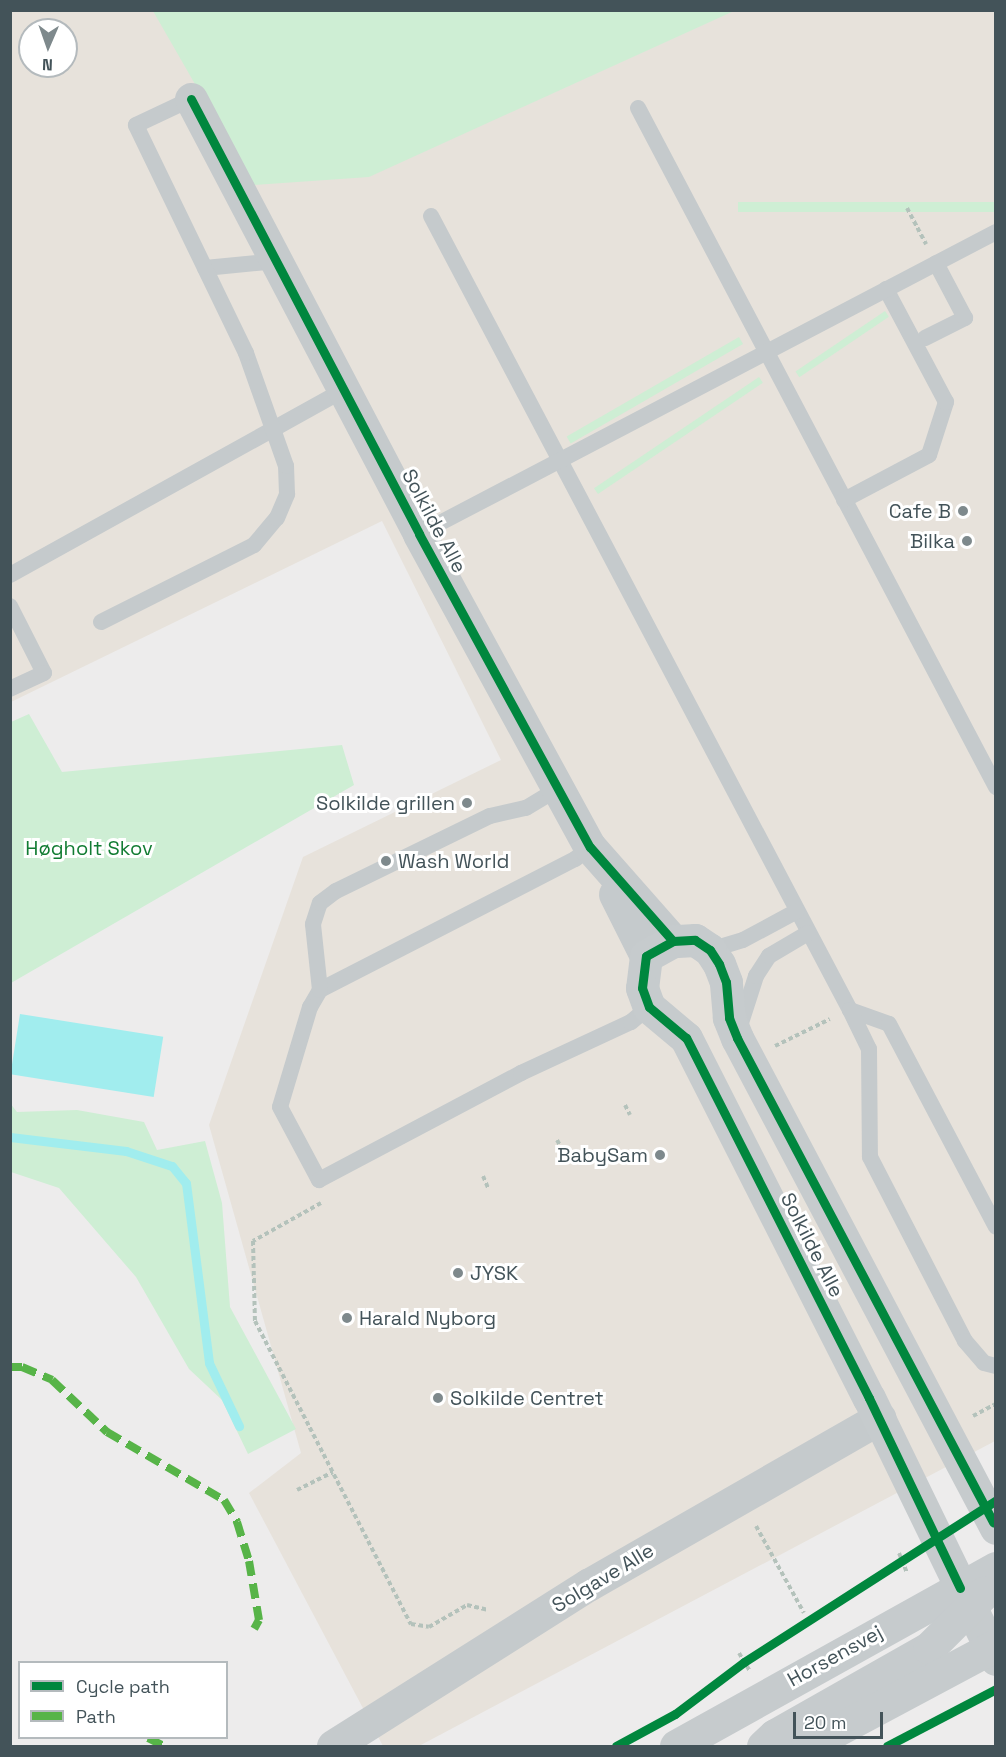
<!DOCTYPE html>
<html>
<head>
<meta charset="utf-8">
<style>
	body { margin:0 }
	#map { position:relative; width:1006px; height:1757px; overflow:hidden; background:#edecec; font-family:"Space Grotesk",sans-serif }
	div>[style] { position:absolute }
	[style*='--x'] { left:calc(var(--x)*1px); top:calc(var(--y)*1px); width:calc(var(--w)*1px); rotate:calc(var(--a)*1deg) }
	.commercial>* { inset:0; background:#e7e2db }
	.green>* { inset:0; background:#ceeed4; transform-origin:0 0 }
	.water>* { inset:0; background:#a1edee; transform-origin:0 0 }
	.stream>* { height:9px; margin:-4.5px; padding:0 4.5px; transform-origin:4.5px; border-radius:4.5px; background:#a1edee }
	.path>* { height:4px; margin-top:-2px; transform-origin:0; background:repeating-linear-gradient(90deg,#b4c2bb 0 4.5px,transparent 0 7.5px) }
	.lane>* { height:16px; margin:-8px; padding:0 8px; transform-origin:8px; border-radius:8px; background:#c5cacc }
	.street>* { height:33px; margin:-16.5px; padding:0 16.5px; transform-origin:16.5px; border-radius:16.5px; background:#c5cacc }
	.secondary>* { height:33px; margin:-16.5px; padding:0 16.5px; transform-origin:16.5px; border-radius:16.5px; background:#c6cbcd }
	.quiet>* { height:8px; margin-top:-4px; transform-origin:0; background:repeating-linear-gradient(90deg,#57b448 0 15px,transparent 0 23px) }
	.cycleway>* { height:9px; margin:-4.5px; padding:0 4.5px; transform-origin:4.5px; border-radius:4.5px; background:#00873e }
	.dots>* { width:16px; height:16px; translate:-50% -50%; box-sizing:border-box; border:3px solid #fff; border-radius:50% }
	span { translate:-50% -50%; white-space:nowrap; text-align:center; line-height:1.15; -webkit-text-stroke:6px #fff; paint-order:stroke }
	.poi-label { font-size:20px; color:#435359 }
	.right { translate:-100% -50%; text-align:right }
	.left { translate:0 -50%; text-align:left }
	.street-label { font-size:20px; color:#435359 }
	.park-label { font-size:20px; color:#127c33 }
	.frame { position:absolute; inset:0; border:12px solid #435359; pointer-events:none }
	.legend { position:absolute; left:18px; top:1661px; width:210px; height:78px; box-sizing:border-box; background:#fff; border:2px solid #b4babd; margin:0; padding:8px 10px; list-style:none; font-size:18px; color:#435359 }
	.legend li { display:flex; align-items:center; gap:12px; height:30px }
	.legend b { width:30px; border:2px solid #b4babd }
	.north { position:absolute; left:18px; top:18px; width:60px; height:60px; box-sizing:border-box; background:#fff; border:2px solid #b4babd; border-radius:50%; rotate:182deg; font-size:16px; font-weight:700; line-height:24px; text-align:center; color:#435359 }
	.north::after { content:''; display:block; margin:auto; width:21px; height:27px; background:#7e898c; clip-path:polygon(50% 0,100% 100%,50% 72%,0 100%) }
	.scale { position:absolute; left:793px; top:1712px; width:90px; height:27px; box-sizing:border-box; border:3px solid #435359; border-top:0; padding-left:8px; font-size:18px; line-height:21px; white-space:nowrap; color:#435359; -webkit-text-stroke:4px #fff; paint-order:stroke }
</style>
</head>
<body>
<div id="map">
	<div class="commercial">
		<div style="clip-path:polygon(evenodd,11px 11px,995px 11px,995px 1441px,419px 1746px,383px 1746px,249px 1493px,301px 1453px,209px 1125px,303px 857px,501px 760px,382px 521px,11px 702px,11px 11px,30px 30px,66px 30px,66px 66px,30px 66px,30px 30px)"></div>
	</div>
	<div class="green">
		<div style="clip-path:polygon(153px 11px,734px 11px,369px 177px,253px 185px)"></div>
		<div style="left:995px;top:202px;width:10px;height:257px;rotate:90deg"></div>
		<div style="left:885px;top:311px;width:7px;height:108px;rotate:56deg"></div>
		<div style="left:739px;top:337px;width:8px;height:199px;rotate:60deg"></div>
		<div style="left:759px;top:377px;width:7px;height:199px;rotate:56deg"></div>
		<div style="clip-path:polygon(29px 714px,62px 772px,342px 745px,354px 785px,11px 983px,11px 722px)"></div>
		<div style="clip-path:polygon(10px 1103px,17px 1112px,77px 1110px,144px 1122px,157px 1150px,205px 1141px,222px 1203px,230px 1307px,296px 1429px,248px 1454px,222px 1400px,189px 1369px,136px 1277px,59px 1188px,11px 1172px)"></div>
	</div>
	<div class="water">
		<div style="left:20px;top:1014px;width:145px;height:61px;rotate:9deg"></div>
	</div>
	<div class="stream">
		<div style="--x:10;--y:1137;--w:117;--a:6.9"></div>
		<div style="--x:126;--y:1151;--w:48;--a:18.1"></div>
		<div style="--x:172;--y:1166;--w:22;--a:51"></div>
		<div style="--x:186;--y:1183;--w:181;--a:82.7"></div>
		<div style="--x:209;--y:1363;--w:70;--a:64.5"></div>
	</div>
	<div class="path">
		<div style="--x:907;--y:208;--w:41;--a:62.2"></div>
		<div style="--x:775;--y:1046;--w:61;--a:-26.1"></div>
		<div style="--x:625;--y:1105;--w:11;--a:63"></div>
		<div style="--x:557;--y:1140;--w:10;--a:61"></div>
		<div style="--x:483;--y:1176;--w:13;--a:67"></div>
		<div style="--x:321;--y:1203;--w:78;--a:150.8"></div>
		<div style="--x:253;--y:1241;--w:80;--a:88.6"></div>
		<div style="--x:255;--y:1321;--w:341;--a:62.8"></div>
		<div style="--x:411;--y:1624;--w:18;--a:9"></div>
		<div style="--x:429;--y:1627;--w:44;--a:-30.1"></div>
		<div style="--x:467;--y:1605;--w:22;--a:13"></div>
		<div style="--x:973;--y:1416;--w:26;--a:-28"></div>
		<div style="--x:297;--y:1490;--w:40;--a:-26.6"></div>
		<div style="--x:756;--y:1526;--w:99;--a:61.1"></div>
		<div style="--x:899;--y:1553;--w:22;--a:68"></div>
		<div style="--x:739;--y:1653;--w:21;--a:59"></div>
	</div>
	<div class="lane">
		<div style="--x:638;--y:108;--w:768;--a:62.2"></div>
		<div style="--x:431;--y:216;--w:898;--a:62.18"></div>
		<div style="--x:850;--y:1010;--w:41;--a:19.7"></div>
		<div style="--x:889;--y:1024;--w:229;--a:62.2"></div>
		<div style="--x:205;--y:268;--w:72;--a:-5.6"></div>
		<div style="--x:925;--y:338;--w:45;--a:-26.6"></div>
		<div style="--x:965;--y:318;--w:62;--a:-117.8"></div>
		<div style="--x:844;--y:500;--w:96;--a:-27.9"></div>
		<div style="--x:929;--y:455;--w:56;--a:-72.2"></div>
		<div style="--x:946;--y:402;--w:128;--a:-118"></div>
		<div style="--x:419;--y:534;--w:651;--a:-27.63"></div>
		<div style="--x:10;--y:575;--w:383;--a:-29"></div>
		<div style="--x:10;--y:606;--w:75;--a:63.1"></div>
		<div style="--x:44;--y:673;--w:38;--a:155"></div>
		<div style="--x:101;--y:622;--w:171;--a:-26.7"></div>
		<div style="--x:254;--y:545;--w:35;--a:-50"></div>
		<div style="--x:277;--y:518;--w:26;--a:-67"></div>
		<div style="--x:287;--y:494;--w:28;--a:-92"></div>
		<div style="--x:286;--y:466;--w:120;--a:-109.5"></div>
		<div style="--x:246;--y:353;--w:253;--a:-115.8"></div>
		<div style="--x:136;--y:125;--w:61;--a:-25.3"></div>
		<div style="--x:590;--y:847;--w:19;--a:141"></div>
		<div style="--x:575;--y:859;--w:287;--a:152.8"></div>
		<div style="--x:320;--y:990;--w:20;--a:120"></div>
		<div style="--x:310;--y:1007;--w:104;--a:106.7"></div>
		<div style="--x:280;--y:1107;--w:83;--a:61.9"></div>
		<div style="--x:319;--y:1180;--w:229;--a:-27.9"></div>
		<div style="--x:521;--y:1073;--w:121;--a:-24.9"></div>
		<div style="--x:631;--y:1022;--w:23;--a:-40"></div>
		<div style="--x:710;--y:950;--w:34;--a:-17"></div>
		<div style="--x:743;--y:940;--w:61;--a:-28.2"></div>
		<div style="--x:320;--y:990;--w:66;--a:-96.1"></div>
		<div style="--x:313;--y:924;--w:22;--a:-72"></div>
		<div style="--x:320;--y:903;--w:20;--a:-37"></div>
		<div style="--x:336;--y:891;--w:171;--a:-26"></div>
		<div style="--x:490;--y:816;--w:37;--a:-13"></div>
		<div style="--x:526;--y:808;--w:37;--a:-31"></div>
		<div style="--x:850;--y:1010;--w:43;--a:64"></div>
		<div style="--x:869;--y:1049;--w:108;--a:89.5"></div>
		<div style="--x:870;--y:1157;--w:207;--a:62.7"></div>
		<div style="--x:965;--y:1341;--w:29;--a:49"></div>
		<div style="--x:984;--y:1363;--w:12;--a:14"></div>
		<div style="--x:739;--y:1029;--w:56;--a:-72.2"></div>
		<div style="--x:756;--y:976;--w:24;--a:-57"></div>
		<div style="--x:769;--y:956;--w:45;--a:-30.5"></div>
	</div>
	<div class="street">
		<div style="--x:191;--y:99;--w:491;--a:62.3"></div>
		<div style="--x:419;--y:534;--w:357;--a:61.4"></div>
		<div style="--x:590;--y:847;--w:125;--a:48.6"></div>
		<div style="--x:615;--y:894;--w:69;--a:63.4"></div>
		<div style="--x:333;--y:1746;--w:302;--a:-32.3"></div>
		<div style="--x:588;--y:1585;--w:336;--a:-29.8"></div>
	</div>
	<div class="secondary">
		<div style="--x:996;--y:1528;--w:554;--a:-117.86"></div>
		<div style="--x:737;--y:1038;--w:22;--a:-112"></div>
		<div style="--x:729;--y:1018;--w:36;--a:-95"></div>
		<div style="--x:726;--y:982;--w:19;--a:-111"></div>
		<div style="--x:719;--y:964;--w:17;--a:-123"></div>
		<div style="--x:710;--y:950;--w:18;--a:-146"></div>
		<div style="--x:695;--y:940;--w:22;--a:177"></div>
		<div style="--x:673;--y:941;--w:31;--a:151"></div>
		<div style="--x:646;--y:956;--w:32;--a:97"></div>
		<div style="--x:642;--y:988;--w:20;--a:70"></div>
		<div style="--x:649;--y:1007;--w:48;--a:40"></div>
		<div style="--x:686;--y:1038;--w:404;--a:63.1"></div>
		<div style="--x:869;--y:1398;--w:290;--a:64.1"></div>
		<div style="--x:676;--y:1746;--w:366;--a:-29.1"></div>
		<div style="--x:763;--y:1746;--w:16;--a:-43"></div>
		<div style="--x:775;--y:1735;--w:177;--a:-29.5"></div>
		<div style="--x:929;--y:1648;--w:78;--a:-45"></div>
		<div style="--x:807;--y:1746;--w:214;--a:-28.1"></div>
	</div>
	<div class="quiet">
		<div style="--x:10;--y:1367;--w:12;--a:0"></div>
		<div style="--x:22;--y:1367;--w:33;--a:23"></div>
		<div style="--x:52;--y:1380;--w:76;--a:43.4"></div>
		<div style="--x:107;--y:1432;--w:135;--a:30.2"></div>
		<div style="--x:224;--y:1500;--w:26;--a:59"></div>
		<div style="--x:237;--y:1522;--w:41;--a:72.9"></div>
		<div style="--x:249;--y:1561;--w:60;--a:80.4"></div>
		<div style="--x:259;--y:1620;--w:10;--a:119"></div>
		<div style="--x:148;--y:1738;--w:18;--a:27"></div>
	</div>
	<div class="cycleway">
		<div style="--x:191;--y:99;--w:491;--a:62.3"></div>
		<div style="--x:419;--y:534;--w:357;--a:61.4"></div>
		<div style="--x:590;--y:847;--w:125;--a:48.6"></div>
		<div style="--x:960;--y:1588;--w:211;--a:-115.6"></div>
		<div style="--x:869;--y:1398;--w:404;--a:-116.9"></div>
		<div style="--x:686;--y:1038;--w:48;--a:-140"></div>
		<div style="--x:649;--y:1007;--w:20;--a:-110"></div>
		<div style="--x:642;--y:988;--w:32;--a:-83"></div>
		<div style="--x:646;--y:956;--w:31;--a:-29"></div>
		<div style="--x:673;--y:941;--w:22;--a:-3"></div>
		<div style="--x:695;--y:940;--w:18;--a:34"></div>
		<div style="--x:710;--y:950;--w:17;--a:57"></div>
		<div style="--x:719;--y:964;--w:19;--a:69"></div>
		<div style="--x:726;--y:982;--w:36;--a:85"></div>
		<div style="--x:729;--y:1018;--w:22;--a:68"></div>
		<div style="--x:737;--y:1038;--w:548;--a:62.12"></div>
		<div style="--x:616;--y:1746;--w:67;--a:-28.5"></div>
		<div style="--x:675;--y:1714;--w:86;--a:-37"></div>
		<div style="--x:744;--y:1662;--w:300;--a:-32.7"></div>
		<div style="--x:887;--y:1746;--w:123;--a:-27.6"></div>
	</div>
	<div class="dots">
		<div style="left:963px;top:511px;background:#7e898c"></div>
		<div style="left:967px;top:541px;background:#7e898c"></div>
		<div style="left:467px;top:803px;background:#7e898c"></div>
		<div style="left:386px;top:861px;background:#7e898c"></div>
		<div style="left:660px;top:1155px;background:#7e898c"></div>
		<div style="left:458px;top:1273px;background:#7e898c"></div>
		<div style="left:347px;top:1318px;background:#7e898c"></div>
		<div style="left:438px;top:1398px;background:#7e898c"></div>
	</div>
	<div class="poi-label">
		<span class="right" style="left:951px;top:511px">Cafe B</span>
		<span class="right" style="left:955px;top:541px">Bilka</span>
		<span class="right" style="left:455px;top:803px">Solkilde grillen</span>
		<span class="left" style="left:398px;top:861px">Wash World</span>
		<span class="right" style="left:648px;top:1155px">BabySam</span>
		<span class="left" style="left:470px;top:1273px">JYSK</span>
		<span class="left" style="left:359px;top:1318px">Harald Nyborg</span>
		<span class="left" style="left:450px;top:1398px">Solkilde Centret</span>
	</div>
	<div class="street-label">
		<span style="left:434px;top:521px;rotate:62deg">Solkilde Alle</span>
		<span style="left:812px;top:1245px;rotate:63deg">Solkilde Alle</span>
		<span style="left:603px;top:1578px;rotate:-31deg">Solgave Alle</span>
		<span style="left:835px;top:1656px;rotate:-29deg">Horsensvej</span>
	</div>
	<div class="park-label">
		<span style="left:89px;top:848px">Høgholt Skov</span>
	</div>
	<div class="frame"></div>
	<ul class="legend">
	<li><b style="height:8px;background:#00873e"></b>Cycle path</li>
	<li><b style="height:8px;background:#57b448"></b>Path</li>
	</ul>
	<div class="north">N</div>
	<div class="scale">20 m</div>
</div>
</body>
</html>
